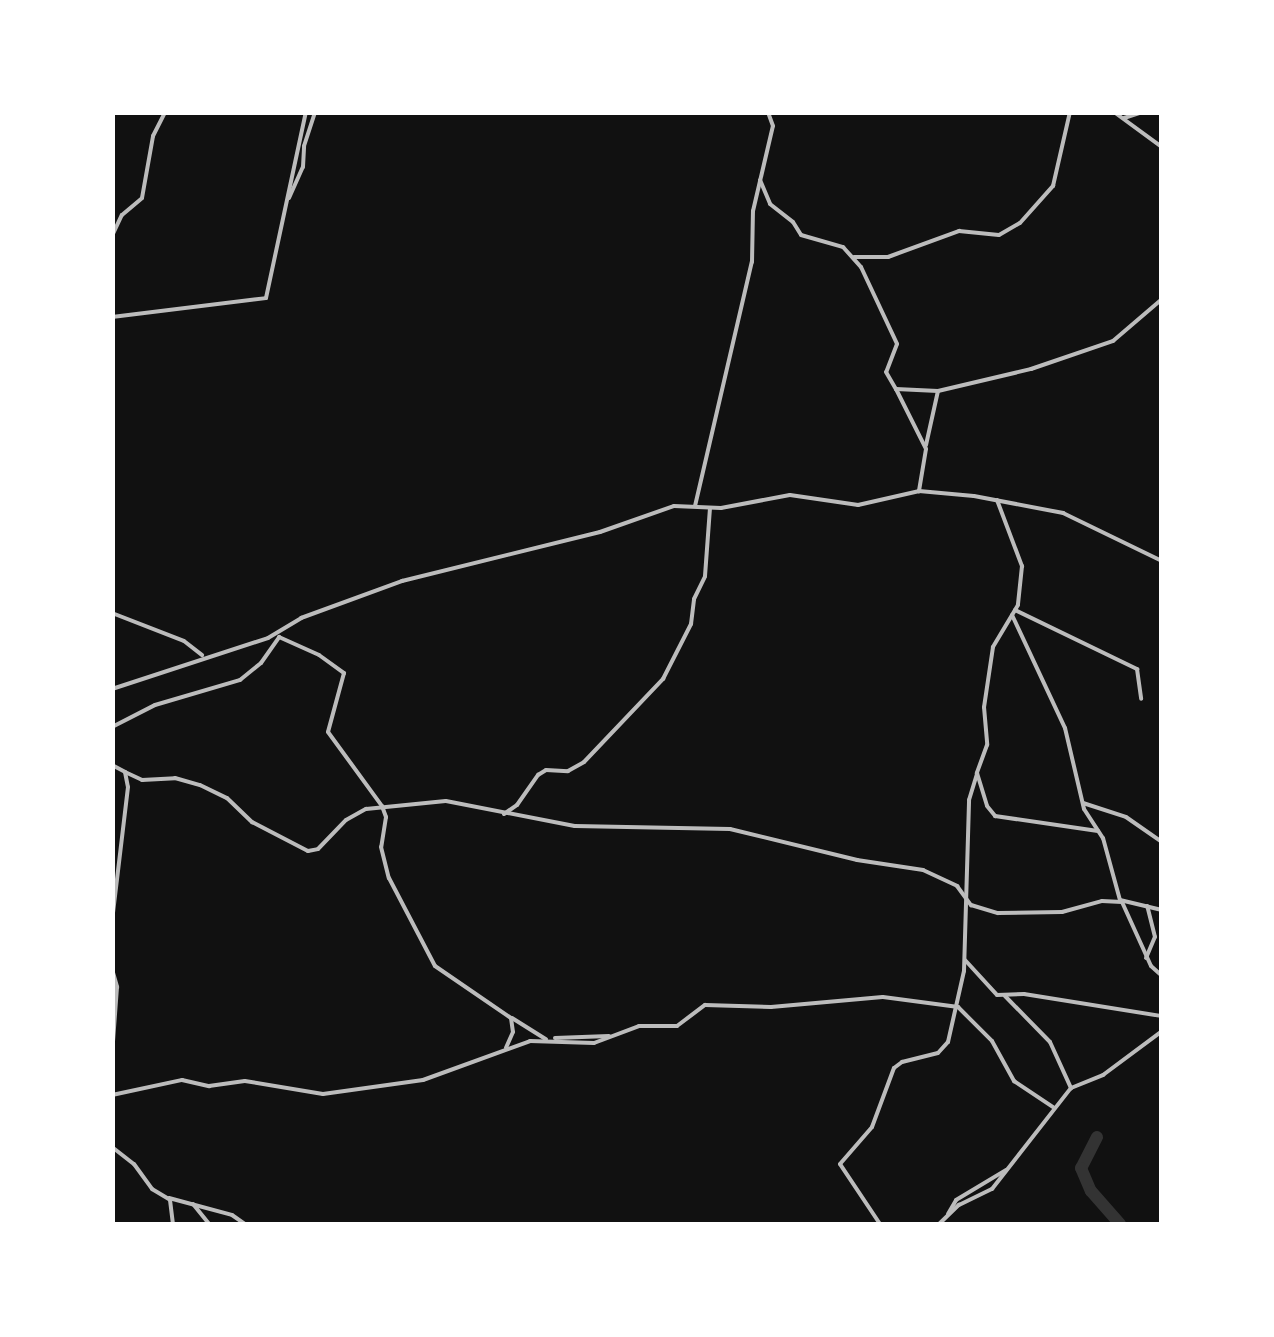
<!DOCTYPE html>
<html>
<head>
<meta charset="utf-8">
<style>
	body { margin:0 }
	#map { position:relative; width:1274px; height:1337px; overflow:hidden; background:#111; font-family:"Open Sans",sans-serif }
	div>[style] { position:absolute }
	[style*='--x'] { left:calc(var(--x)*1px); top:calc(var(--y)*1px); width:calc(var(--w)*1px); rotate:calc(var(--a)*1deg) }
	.river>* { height:12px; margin:-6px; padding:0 6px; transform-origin:6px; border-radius:6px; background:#333 }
	.minor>* { height:4px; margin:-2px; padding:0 2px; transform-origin:2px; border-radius:2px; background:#bcbcbc }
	span { translate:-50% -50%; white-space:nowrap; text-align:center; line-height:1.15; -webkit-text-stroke:8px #fff; paint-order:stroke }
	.frame { position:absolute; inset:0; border:115px solid #fff; pointer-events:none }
</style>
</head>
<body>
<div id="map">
	<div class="river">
		<div style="--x:1097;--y:1137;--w:35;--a:117"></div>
		<div style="--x:1081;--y:1168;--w:25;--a:67"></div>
		<div style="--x:1091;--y:1191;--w:44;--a:48.7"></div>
	</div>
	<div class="minor">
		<div style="--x:1114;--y:112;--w:59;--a:36.1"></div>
		<div style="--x:1124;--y:118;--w:20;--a:-18"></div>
		<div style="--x:760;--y:180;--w:26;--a:67"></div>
		<div style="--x:770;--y:204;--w:29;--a:38"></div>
		<div style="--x:793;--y:222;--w:15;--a:58"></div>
		<div style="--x:801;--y:235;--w:44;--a:15.9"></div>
		<div style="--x:843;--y:247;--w:27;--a:48"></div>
		<div style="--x:861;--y:267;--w:85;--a:64.9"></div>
		<div style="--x:897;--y:344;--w:30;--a:111"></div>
		<div style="--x:886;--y:372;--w:20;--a:60"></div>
		<div style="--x:896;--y:389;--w:42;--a:2.7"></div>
		<div style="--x:938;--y:391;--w:96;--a:-13.3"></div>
		<div style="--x:1031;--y:369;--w:87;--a:-18.9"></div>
		<div style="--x:1113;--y:341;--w:65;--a:-40.6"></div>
		<div style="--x:289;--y:198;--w:34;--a:-66"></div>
		<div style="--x:303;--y:167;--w:21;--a:-87"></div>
		<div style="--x:304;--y:146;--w:36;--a:-72"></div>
		<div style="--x:112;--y:236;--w:23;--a:-65"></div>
		<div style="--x:122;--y:215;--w:26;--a:-40"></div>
		<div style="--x:142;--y:198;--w:63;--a:-79.9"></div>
		<div style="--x:153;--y:136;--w:27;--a:-63"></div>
		<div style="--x:854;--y:257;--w:34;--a:0"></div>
		<div style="--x:888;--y:257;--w:76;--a:-20.1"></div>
		<div style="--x:959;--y:231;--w:40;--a:5.7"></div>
		<div style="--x:999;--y:235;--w:24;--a:-30"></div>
		<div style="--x:1020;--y:223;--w:50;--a:-48.3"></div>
		<div style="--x:1053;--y:186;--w:76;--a:-77.1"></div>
		<div style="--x:112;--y:317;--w:155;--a:-7"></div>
		<div style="--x:266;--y:298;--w:190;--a:-77.9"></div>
		<div style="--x:896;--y:389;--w:67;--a:63.4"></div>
		<div style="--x:926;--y:449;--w:43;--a:99.5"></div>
		<div style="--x:926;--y:445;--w:55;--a:-77.5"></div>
		<div style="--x:997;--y:500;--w:71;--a:69.3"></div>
		<div style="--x:1022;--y:566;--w:39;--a:96"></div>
		<div style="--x:1018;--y:605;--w:49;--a:120.8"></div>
		<div style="--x:993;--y:647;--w:61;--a:98.5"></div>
		<div style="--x:984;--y:707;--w:38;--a:85"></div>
		<div style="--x:987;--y:745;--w:30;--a:110"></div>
		<div style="--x:977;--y:773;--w:34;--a:73"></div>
		<div style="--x:987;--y:806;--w:13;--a:51"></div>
		<div style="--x:995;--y:816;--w:104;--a:8.3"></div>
		<div style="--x:695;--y:506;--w:251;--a:-76.9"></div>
		<div style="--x:752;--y:262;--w:51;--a:-88.9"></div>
		<div style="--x:753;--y:211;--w:87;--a:-76.8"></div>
		<div style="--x:773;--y:126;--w:15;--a:-110"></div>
		<div style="--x:1015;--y:610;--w:136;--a:25.8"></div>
		<div style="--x:1137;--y:669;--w:30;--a:82"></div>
		<div style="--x:112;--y:613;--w:77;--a:21.3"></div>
		<div style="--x:184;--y:641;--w:23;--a:38"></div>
		<div style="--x:1012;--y:615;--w:125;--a:64.9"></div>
		<div style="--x:1065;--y:728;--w:83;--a:76.8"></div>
		<div style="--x:1084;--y:809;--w:35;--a:57"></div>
		<div style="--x:1103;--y:838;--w:64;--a:74.7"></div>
		<div style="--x:1120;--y:900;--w:43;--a:13.4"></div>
		<div style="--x:112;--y:618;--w:27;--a:90"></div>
		<div style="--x:279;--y:637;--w:44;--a:24.2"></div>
		<div style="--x:319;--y:655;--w:31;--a:36"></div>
		<div style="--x:344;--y:673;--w:61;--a:105.2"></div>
		<div style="--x:328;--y:732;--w:92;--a:53.9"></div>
		<div style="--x:382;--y:806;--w:12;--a:70"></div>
		<div style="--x:386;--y:817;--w:30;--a:99"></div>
		<div style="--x:381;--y:847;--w:32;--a:76"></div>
		<div style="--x:389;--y:878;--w:99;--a:62.4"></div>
		<div style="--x:435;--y:966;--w:92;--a:34.4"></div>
		<div style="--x:511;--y:1018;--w:14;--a:82"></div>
		<div style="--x:513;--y:1032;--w:17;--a:114"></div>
		<div style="--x:112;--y:689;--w:164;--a:-18.1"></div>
		<div style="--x:268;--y:638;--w:39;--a:-31"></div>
		<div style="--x:301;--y:618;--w:108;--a:-20.1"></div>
		<div style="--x:402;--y:581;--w:204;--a:-13.9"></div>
		<div style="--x:600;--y:532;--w:78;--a:-19.4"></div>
		<div style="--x:674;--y:506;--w:47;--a:2.4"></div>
		<div style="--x:721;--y:508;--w:70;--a:-10.7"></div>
		<div style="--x:790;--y:495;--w:69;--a:8.4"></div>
		<div style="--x:858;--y:505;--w:63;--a:-12.9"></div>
		<div style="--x:919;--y:491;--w:55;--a:5.2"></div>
		<div style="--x:974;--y:496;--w:91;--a:10.8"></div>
		<div style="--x:1063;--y:513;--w:110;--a:25.9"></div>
		<div style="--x:112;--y:727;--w:48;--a:-27.1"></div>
		<div style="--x:155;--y:705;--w:89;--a:-16.4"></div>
		<div style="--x:240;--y:680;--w:27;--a:-39"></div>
		<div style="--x:261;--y:663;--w:32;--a:-55"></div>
		<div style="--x:112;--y:765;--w:15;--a:28"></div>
		<div style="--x:125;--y:772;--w:15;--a:79"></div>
		<div style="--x:128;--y:787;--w:135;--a:96.8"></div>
		<div style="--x:125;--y:772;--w:19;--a:25"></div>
		<div style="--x:142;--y:780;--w:33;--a:-3"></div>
		<div style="--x:175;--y:778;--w:26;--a:16"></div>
		<div style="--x:200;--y:785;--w:30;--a:26"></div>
		<div style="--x:227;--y:798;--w:35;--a:44"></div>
		<div style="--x:252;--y:822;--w:63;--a:27.4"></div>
		<div style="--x:308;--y:851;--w:10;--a:-11"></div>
		<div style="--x:318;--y:849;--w:40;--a:-46"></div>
		<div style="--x:346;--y:820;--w:23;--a:-29"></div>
		<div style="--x:366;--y:809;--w:80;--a:-5.7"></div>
		<div style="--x:446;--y:801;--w:131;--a:11"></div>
		<div style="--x:575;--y:826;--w:155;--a:1.1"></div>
		<div style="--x:730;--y:829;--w:131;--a:13.7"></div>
		<div style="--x:857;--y:860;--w:67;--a:8.6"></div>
		<div style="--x:923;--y:870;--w:38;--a:25"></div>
		<div style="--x:957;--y:886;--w:24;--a:54"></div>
		<div style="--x:971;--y:905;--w:28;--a:17"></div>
		<div style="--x:998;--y:913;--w:64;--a:-0.9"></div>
		<div style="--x:1062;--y:912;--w:41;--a:-15.4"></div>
		<div style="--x:1102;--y:901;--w:20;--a:3"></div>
		<div style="--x:1122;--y:902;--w:70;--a:65.6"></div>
		<div style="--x:1151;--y:966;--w:15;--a:42"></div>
		<div style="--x:1083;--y:803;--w:45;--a:18"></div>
		<div style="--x:1126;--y:817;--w:44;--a:34.8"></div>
		<div style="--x:504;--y:814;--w:16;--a:-35"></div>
		<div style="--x:517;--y:805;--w:37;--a:-55"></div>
		<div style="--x:538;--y:775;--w:9;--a:-32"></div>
		<div style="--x:546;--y:770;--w:22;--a:3"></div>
		<div style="--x:568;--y:771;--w:18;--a:-29"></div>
		<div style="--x:584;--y:762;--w:115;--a:-46.4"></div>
		<div style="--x:663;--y:679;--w:62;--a:-63"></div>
		<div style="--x:691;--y:624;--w:25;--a:-83"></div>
		<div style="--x:694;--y:599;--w:25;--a:-64"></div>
		<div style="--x:705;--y:576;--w:68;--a:-85.8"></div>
		<div style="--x:1146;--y:958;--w:23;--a:-67"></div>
		<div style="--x:1155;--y:937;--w:32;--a:-104"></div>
		<div style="--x:965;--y:960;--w:47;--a:47.6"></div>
		<div style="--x:997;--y:995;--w:27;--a:-2"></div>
		<div style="--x:1024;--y:994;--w:140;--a:9.1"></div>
		<div style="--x:112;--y:969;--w:19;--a:74"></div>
		<div style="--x:117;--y:987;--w:68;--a:94.2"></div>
		<div style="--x:1005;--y:996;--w:64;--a:45.6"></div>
		<div style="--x:1050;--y:1042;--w:51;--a:65.5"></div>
		<div style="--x:512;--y:1018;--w:40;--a:32"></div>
		<div style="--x:555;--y:1038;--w:54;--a:-2.1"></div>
		<div style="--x:112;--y:1095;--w:72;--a:-12.1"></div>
		<div style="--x:182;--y:1080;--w:28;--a:13"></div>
		<div style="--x:209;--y:1086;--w:36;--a:-8"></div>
		<div style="--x:245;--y:1081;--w:79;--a:9.5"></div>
		<div style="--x:323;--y:1094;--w:101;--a:-8"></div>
		<div style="--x:423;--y:1080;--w:114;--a:-20"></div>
		<div style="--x:530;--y:1041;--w:64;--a:1.8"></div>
		<div style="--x:594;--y:1043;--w:48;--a:-20.7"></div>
		<div style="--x:639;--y:1026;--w:38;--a:0"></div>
		<div style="--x:677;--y:1026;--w:35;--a:-37"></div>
		<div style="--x:705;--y:1005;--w:66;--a:1.7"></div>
		<div style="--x:771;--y:1007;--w:112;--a:-5.1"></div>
		<div style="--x:883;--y:997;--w:76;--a:7.6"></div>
		<div style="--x:958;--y:1007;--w:48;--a:45"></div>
		<div style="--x:992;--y:1041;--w:46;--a:61.2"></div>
		<div style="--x:1014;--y:1081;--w:47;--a:33.7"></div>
		<div style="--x:112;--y:1147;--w:28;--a:38"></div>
		<div style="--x:134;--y:1164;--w:31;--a:54"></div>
		<div style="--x:152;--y:1189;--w:21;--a:31"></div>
		<div style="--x:170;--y:1200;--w:24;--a:83"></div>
		<div style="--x:169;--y:1198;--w:65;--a:15.1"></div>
		<div style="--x:232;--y:1215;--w:16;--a:35"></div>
		<div style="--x:193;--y:1204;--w:26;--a:51"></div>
		<div style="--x:948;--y:1214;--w:16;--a:-60"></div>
		<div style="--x:956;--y:1200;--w:58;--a:-31"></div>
		<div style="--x:880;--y:1224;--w:72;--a:-123.7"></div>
		<div style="--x:840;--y:1164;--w:49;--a:-49.1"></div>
		<div style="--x:872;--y:1127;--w:63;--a:-69.6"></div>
		<div style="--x:894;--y:1068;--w:10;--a:-37"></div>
		<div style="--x:902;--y:1062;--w:37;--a:-14"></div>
		<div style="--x:938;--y:1053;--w:15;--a:-48"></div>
		<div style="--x:948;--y:1042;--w:73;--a:-77.3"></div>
		<div style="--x:964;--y:971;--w:171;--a:-88.3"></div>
		<div style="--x:969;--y:800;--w:28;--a:-73"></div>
		<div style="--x:939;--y:1224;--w:28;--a:-44"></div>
		<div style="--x:959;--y:1205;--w:37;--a:-26"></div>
		<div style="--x:992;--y:1189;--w:128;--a:-52"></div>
		<div style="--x:1071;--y:1088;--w:35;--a:-22"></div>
		<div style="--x:1103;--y:1075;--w:74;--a:-36.7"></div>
	</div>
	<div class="frame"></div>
</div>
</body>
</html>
